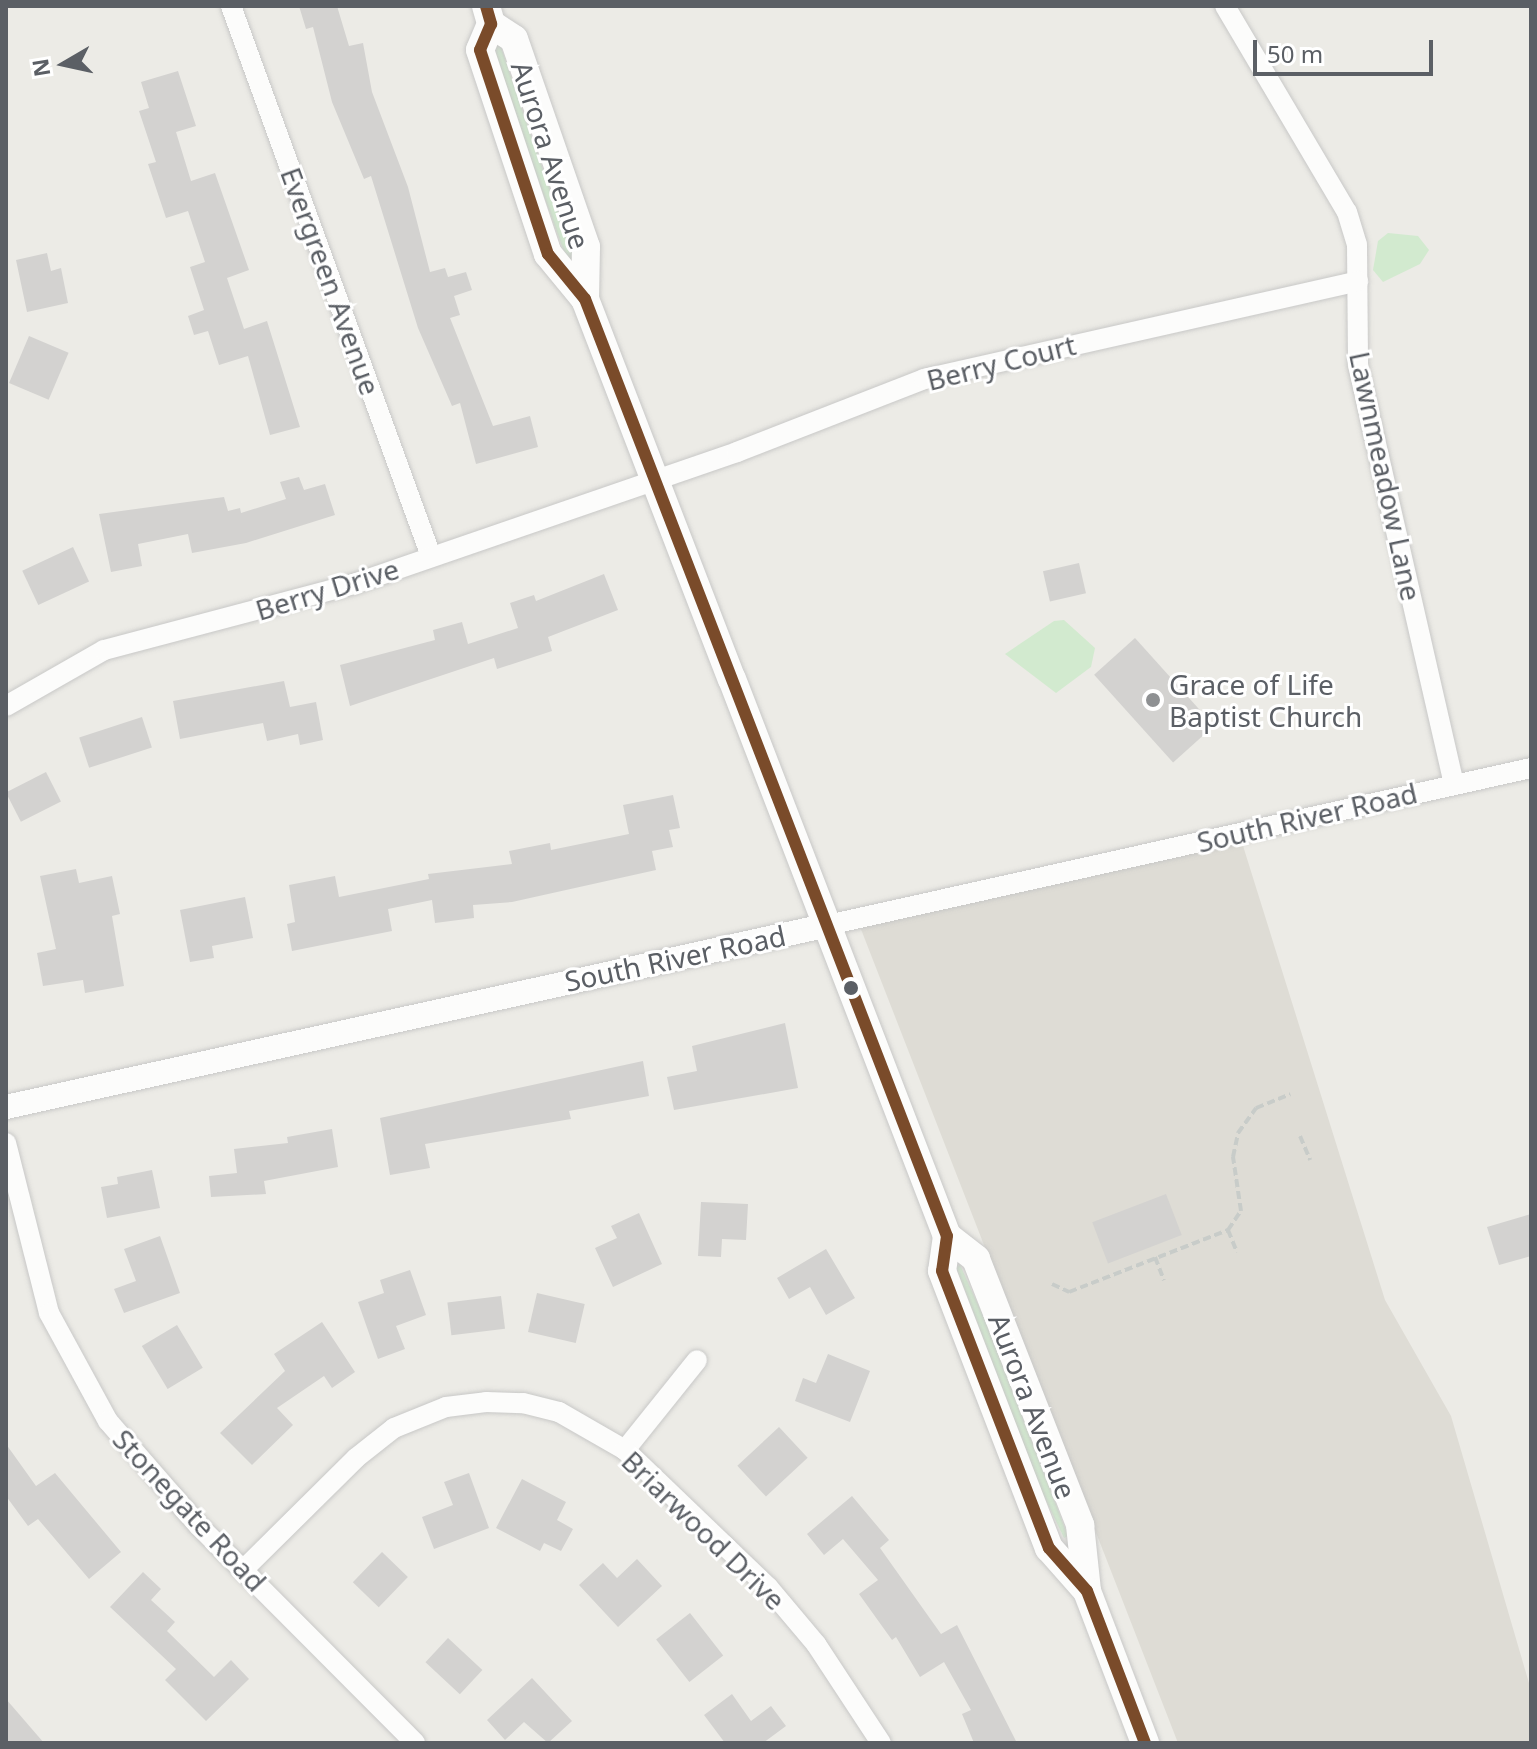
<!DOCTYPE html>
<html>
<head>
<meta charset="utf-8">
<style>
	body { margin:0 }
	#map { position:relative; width:1537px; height:1749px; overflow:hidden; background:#ecebe6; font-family:"Noto Sans",sans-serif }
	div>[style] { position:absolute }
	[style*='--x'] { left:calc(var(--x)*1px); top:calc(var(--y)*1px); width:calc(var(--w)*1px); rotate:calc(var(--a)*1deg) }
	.education>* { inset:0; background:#dedcd5 }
	.green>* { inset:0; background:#d2eacf }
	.building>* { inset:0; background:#d3d2d0; transform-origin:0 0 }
	.path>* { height:4px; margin-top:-2px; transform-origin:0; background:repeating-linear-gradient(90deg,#c8ccc9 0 8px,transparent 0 12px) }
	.roads { filter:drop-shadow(0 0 2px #c8c8c7) drop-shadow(0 0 2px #c8c8c7) }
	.minor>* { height:20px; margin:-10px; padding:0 10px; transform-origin:10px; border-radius:10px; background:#fcfcfb }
	.tertiary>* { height:24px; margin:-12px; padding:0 12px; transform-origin:12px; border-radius:12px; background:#fcfcfb }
	.secondary>* { height:28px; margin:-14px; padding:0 14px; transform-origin:14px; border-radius:14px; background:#fcfcfb }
	.bus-1>* { height:12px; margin:-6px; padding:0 6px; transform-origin:6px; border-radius:6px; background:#7a4b2a }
	.dots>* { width:22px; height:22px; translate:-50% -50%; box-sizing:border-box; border:4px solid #fff; border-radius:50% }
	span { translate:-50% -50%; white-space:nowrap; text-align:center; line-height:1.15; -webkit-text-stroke:6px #fff; paint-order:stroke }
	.street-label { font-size:28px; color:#5b5f65 }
	.poi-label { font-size:28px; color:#5b5f65 }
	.left { translate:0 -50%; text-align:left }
	.frame { position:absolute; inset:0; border:8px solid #5b5f65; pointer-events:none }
	.north { position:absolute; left:24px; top:24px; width:80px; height:80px; -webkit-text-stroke:6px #fff; paint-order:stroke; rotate:261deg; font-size:22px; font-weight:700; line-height:32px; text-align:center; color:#5b5f65 }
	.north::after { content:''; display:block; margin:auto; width:28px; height:36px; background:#5b5f65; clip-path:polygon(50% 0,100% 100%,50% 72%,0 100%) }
	.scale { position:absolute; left:1253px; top:40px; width:180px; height:36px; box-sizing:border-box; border:4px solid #5b5f65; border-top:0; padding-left:10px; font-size:24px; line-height:28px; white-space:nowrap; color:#5b5f65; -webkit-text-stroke:6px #fff; paint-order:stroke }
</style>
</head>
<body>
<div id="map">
	<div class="education">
		<div style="clip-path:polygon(1239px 833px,1385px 1300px,1451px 1416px,1531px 1690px,1531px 1743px,1178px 1743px,857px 919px)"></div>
	</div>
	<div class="green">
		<div style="clip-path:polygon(498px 38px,528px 127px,582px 279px,564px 252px,535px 171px,497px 57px,493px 40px)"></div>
		<div style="clip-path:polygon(1388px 233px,1418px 236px,1429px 250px,1420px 264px,1383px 282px,1373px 270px,1378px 241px)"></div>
		<div style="clip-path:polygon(1064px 620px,1095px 648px,1091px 667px,1056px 693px,1005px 654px,1054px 621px)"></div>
		<div style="clip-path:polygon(960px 1265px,987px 1324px,1068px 1536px,1064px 1538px,1042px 1492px,956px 1267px)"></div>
	</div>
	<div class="building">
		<div style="clip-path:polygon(299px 6px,337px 6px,349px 46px,363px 43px,372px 92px,408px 187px,430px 272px,445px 268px,448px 277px,466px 272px,472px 290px,454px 296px,460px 315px,450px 318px,493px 426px,530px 416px,538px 447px,476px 464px,460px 403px,452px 406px,418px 328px,371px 176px,364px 179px,332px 102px,313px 27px,306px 29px)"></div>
		<div style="clip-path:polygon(178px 71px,196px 126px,176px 132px,191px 181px,215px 173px,249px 270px,227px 278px,244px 329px,267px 321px,300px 427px,270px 435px,248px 356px,219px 365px,208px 331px,194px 335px,188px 316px,204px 310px,190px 267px,205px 262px,188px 211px,166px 218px,148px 164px,156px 162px,139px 111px,149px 108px,141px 82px)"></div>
		<div style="clip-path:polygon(47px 253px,51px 271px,61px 268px,68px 303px,27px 312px,16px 260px)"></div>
		<div style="left:29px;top:336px;width:43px;height:51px;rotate:23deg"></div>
		<div style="clip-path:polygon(299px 477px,304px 490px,325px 484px,335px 515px,246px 543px,192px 553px,188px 534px,138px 544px,142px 566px,111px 572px,99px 514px,224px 497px,228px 511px,240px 508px,241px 513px,286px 499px,280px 482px)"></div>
		<div style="left:73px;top:547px;width:38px;height:56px;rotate:65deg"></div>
		<div style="left:1079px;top:563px;width:31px;height:37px;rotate:77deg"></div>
		<div style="clip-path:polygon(604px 574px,618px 610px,548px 637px,552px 651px,497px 669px,494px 658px,350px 706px,340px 665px,435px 640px,433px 630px,462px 622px,468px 644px,518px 628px,510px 603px,534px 595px,536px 601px)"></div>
		<div style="left:1135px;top:638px;width:118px;height:55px;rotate:48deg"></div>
		<div style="clip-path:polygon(284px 681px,290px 707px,316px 702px,323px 740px,300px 745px,298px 734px,267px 741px,263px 723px,180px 739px,173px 701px)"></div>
		<div style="left:142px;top:717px;width:32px;height:66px;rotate:72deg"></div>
		<div style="left:46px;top:772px;width:33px;height:45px;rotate:63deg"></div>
		<div style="clip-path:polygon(673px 795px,680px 828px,669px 830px,673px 847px,652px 851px,656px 870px,512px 902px,473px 905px,474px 918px,435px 923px,432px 900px,388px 909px,392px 931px,292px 951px,287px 924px,295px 922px,289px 885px,335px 876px,339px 897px,429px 879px,428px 874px,512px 864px,509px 851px,550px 843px,551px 850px,629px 834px,623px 805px)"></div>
		<div style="clip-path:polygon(76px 869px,79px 883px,112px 876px,120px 914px,112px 916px,124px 986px,85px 993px,83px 980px,43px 986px,37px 953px,56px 949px,40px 876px)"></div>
		<div style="clip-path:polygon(245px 897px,253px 938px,212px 946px,214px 958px,190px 962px,180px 910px)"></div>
		<div style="clip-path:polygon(785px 1023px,798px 1088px,674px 1110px,667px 1077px,697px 1071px,692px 1046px)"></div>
		<div style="clip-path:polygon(643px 1061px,649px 1096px,569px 1111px,571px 1119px,425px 1144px,430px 1168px,390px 1175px,380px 1118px)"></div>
		<div style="clip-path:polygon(332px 1129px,338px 1167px,264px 1181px,266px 1194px,211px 1197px,209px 1176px,237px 1173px,234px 1149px,288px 1143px,287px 1137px)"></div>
		<div style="clip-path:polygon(152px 1170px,160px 1208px,107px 1218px,101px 1187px,118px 1184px,117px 1177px)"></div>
		<div style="left:1166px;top:1194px;width:44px;height:79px;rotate:69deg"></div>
		<div style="clip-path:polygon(701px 1202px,748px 1204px,746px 1240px,722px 1239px,721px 1257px,698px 1256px)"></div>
		<div style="clip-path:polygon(639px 1213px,662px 1264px,613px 1287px,595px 1248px,617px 1238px,611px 1226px)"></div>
		<div style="clip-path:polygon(1531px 1214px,1531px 1256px,1499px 1265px,1487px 1227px)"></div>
		<div style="clip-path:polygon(160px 1236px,180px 1293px,124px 1313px,114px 1289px,136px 1281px,124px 1249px)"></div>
		<div style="clip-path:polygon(826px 1249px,855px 1298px,826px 1315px,810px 1287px,789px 1299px,777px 1278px)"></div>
		<div style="clip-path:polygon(410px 1270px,426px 1315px,396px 1326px,405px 1349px,378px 1359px,358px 1302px,384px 1293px,380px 1280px)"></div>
		<div style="left:537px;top:1293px;width:49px;height:40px;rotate:13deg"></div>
		<div style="left:501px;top:1296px;width:33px;height:54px;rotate:83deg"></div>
		<div style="clip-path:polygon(322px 1322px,355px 1372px,332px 1388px,324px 1376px,277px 1408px,293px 1425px,252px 1465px,220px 1433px,285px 1371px,274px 1354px)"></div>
		<div style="left:177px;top:1325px;width:50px;height:41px;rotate:59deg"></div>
		<div style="clip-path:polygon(828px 1354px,870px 1371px,850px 1422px,795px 1401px,803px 1378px,816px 1383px)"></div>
		<div style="left:779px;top:1427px;width:42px;height:57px;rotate:47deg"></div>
		<div style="clip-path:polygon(6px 1444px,36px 1486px,55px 1473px,121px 1552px,89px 1579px,38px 1519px,28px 1526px,6px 1496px)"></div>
		<div style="clip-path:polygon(469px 1473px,489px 1528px,434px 1549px,422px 1517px,453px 1505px,444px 1482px)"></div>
		<div style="clip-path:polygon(522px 1479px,566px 1502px,557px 1520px,573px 1529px,561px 1551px,544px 1543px,540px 1551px,496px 1528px)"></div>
		<div style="clip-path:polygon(852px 1496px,889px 1540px,880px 1548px,941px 1634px,957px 1625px,1017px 1743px,974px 1743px,962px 1714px,971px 1710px,944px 1662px,920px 1677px,896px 1637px,892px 1640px,859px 1594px,878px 1580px,843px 1539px,824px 1555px,807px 1534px)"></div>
		<div style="left:382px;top:1552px;width:36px;height:42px;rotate:44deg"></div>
		<div style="clip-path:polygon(637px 1559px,662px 1586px,618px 1627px,579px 1585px,603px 1563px,617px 1578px)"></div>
		<div style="clip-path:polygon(143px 1572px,161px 1589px,151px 1600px,175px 1622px,167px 1631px,214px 1677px,231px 1660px,249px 1679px,206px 1721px,165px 1680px,176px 1669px,110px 1607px)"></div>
		<div style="left:690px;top:1613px;width:54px;height:43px;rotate:52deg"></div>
		<div style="left:448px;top:1638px;width:47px;height:33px;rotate:43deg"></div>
		<div style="clip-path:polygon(532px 1678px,572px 1721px,548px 1743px,524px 1722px,505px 1740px,487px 1720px)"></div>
		<div style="clip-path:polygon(732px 1694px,751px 1721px,771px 1706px,786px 1726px,763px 1743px,725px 1743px,704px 1715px)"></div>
		<div style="clip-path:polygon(6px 1699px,44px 1743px,6px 1743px)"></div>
	</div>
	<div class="path">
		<div style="--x:1300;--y:1136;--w:26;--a:67"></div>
		<div style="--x:1228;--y:1230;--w:24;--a:68"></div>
		<div style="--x:1155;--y:1257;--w:25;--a:69"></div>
		<div style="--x:1052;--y:1284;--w:19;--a:25"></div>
		<div style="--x:1069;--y:1292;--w:171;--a:-21.3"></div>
		<div style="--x:1228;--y:1230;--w:23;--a:-56"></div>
		<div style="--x:1241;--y:1211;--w:55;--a:-98.4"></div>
		<div style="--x:1233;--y:1157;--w:25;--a:-78"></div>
		<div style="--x:1238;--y:1133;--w:31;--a:-54"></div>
		<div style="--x:1256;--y:1108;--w:37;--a:-22"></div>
	</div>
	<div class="roads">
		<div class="minor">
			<div style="--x:231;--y:6;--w:585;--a:70.02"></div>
			<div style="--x:1225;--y:6;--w:239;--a:59.4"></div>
			<div style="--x:1347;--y:212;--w:34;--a:73"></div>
			<div style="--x:1357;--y:245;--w:120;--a:89.5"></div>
			<div style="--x:1358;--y:365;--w:430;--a:77.1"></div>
			<div style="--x:6;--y:706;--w:113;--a:-29.7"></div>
			<div style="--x:104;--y:650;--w:259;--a:-14.8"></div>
			<div style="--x:354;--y:584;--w:405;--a:-19"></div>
			<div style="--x:737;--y:452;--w:201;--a:-21.3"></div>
			<div style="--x:924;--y:379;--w:445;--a:-12.7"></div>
			<div style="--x:828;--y:925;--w:720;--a:-12.59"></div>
			<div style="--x:6;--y:1143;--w:175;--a:75.8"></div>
			<div style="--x:49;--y:1313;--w:123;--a:61.4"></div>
			<div style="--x:108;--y:1421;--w:139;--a:49.1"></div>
			<div style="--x:199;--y:1526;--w:306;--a:45.1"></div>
			<div style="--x:625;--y:1450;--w:115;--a:-51.3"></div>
			<div style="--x:243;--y:1570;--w:159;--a:-44.7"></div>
			<div style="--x:356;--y:1458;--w:48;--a:-38.3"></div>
			<div style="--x:394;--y:1428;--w:56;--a:-22"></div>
			<div style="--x:446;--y:1407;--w:40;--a:-7.1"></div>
			<div style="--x:486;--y:1402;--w:37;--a:2"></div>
			<div style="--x:523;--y:1403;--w:37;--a:14"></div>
			<div style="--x:559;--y:1412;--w:76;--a:29.9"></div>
			<div style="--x:625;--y:1450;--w:198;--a:43.8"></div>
			<div style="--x:768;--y:1587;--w:75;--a:49.9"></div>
			<div style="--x:816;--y:1644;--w:118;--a:56.7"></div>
		</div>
		<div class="tertiary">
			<div style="--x:6;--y:1107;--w:842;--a:-12.48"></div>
		</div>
		<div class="secondary">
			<div style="--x:486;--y:6;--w:19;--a:74"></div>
			<div style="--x:491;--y:24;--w:28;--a:113"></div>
			<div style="--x:480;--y:50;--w:215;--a:71.6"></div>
			<div style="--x:548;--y:254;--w:58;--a:50.6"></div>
			<div style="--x:585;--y:299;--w:407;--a:68.9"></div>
			<div style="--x:732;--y:679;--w:597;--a:68.89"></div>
			<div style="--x:947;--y:1236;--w:35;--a:98"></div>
			<div style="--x:942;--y:1271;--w:297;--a:68.9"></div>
			<div style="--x:1049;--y:1548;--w:57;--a:48.5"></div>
			<div style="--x:491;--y:24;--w:27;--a:33"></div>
			<div style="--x:514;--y:39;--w:220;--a:70.9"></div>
			<div style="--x:586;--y:247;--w:52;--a:91.1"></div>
			<div style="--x:947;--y:1236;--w:37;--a:38"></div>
			<div style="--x:976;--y:1259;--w:286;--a:68.6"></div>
			<div style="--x:1080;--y:1525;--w:66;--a:83.9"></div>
			<div style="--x:1087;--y:1591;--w:163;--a:69.1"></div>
		</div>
	</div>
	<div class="bus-1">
		<div style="--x:486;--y:6;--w:19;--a:74"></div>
		<div style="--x:491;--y:24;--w:28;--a:113"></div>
		<div style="--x:480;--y:50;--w:215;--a:71.6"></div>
		<div style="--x:548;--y:254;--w:58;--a:50.6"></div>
		<div style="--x:585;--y:299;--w:1004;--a:68.88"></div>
		<div style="--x:947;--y:1236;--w:35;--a:98"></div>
		<div style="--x:942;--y:1271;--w:297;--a:68.9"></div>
		<div style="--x:1049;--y:1548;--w:57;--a:48.5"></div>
		<div style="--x:1087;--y:1591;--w:163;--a:69.1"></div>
	</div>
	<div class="dots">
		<div style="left:1153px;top:700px;background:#8e9092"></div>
		<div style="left:851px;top:988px;background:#5b5f65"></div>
	</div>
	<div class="street-label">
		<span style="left:551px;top:155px;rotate:72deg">Aurora Avenue</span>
		<span style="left:331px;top:281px;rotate:70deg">Evergreen Avenue</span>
		<span style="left:1001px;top:362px;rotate:-14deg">Berry Court</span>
		<span style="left:1386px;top:476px;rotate:78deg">Lawnmeadow Lane</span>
		<span style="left:327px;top:589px;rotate:-17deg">Berry Drive</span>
		<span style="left:1307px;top:817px;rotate:-13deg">South River Road</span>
		<span style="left:675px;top:958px;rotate:-12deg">South River Road</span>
		<span style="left:1033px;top:1406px;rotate:69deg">Aurora Avenue</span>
		<span style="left:190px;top:1510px;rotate:47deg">Stonegate Road</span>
		<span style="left:704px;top:1530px;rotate:44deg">Briarwood Drive</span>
	</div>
	<div class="poi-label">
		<span class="left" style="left:1169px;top:700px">Grace of Life<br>Baptist Church</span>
	</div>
	<div class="frame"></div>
	<div class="north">N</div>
	<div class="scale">50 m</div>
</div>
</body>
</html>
